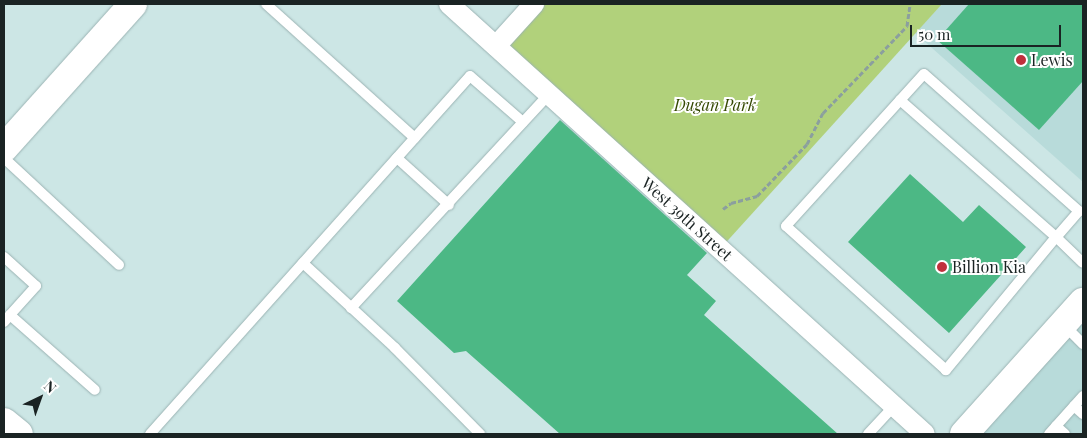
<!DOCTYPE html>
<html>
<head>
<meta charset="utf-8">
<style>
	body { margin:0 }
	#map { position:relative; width:1087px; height:438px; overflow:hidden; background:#cce6e5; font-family:"Playfair Display",serif }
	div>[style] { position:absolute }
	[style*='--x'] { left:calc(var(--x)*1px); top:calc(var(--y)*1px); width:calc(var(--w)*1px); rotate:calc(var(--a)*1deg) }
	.built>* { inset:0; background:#b8dbda }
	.green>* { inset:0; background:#b1d17b }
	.building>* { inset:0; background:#4cb885 }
	.path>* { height:3px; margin-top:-1.5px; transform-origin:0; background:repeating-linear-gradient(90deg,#8b9f9e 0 5px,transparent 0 7.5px) }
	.roads { filter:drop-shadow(0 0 1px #9bb3b3) drop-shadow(0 0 1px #9bb3b3) }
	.lane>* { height:10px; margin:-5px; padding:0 5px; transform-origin:5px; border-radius:5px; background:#fff }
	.street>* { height:20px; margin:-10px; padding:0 10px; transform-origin:10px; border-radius:10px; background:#fff }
	.secondary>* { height:28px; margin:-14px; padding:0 14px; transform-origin:14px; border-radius:14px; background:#fff }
	.primary>* { height:28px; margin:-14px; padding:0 14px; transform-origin:14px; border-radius:14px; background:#fff }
	.dots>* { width:14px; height:14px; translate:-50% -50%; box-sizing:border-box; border:2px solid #fff; border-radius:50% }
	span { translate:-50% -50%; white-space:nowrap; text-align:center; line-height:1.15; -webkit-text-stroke:4px #fff; paint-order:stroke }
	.poi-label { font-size:16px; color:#1a2323 }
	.left { translate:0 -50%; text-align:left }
	.park-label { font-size:16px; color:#354903; font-style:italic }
	.street-label { font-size:16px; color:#1a2323 }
	.frame { position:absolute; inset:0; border:5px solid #1a2323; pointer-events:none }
	.north { position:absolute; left:15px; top:373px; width:50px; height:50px; -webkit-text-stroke:4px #fff; paint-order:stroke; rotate:42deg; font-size:14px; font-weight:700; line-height:20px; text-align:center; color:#1a2323 }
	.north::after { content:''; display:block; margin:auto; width:18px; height:22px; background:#1a2323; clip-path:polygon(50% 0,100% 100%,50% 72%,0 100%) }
	.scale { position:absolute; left:910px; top:25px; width:151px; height:22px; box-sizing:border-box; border:2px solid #1a2323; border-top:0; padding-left:6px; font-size:15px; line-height:18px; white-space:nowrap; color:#1a2323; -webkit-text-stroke:4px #fff; paint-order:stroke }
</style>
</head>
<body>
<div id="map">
	<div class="built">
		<div style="clip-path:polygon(942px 4px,1083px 4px,1083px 182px,915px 33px)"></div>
		<div style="clip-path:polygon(1083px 322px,1083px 434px,982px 434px)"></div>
	</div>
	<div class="green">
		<div style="clip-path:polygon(534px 4px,942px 4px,720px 249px,496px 46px)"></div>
	</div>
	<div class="building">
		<div style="clip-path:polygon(969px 4px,1083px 4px,1083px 81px,1039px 130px,937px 40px)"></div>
		<div style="clip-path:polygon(560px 120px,707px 253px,687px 275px,716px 301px,704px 315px,838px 434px,560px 434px,466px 351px,454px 353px,397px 301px)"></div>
		<div style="clip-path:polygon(910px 174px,963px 222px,979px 205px,1026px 247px,949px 333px,848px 242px)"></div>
	</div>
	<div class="path">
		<div style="--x:723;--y:209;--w:10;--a:-37"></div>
		<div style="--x:731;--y:203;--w:27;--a:-15"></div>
		<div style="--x:757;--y:196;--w:72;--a:-46.1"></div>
		<div style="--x:807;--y:144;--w:35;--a:-63"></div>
		<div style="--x:823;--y:113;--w:121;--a:-46"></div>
		<div style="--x:907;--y:26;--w:22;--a:-82"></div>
	</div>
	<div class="roads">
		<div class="lane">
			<div style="--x:266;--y:4;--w:200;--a:42"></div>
			<div style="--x:900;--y:100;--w:208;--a:41.3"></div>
			<div style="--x:1056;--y:237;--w:173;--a:129.6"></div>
			<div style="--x:946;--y:370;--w:215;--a:-138"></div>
			<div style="--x:786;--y:226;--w:205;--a:-47.8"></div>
			<div style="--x:924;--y:74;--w:207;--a:41.5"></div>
			<div style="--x:1079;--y:211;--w:35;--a:131"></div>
			<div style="--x:1056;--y:237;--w:37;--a:44"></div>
			<div style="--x:4;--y:158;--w:157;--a:42.9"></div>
			<div style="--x:397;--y:158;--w:70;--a:42.1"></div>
			<div style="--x:4;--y:257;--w:43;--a:42.2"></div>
			<div style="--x:36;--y:286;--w:39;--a:132"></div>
			<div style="--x:303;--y:263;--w:125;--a:42.7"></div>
			<div style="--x:395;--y:348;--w:121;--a:45.3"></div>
			<div style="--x:351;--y:308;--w:292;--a:-47.2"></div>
			<div style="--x:4;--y:322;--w:9;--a:-49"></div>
			<div style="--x:10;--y:315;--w:113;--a:41.4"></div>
			<div style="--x:1064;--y:325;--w:27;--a:45"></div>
			<div style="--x:1074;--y:406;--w:12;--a:42"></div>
			<div style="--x:1056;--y:426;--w:12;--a:42"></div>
			<div style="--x:150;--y:434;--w:480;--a:-48.2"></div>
			<div style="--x:470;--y:76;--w:70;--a:41"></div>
			<div style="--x:868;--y:434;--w:38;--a:-47"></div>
			<div style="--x:1049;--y:434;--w:51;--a:-48.2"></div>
		</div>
		<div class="street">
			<div style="--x:449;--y:4;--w:641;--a:42.09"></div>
			<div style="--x:496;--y:46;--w:57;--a:-47.9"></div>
		</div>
		<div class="secondary">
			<div style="--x:4;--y:148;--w:193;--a:-48.1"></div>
		</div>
		<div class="primary">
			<div style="--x:4;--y:422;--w:19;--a:39"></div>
			<div style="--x:964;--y:434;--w:178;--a:-48"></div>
		</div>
	</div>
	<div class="dots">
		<div style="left:1021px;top:60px;background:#c0303c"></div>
		<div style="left:942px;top:267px;background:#c0303c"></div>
	</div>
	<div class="poi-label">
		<span class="left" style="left:1031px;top:60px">Lewis</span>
		<span class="left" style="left:952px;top:267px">Billion Kia</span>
	</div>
	<div class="park-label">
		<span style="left:715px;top:105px">Dugan Park</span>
	</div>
	<div class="street-label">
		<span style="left:687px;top:219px;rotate:42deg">West 39th Street</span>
	</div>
	<div class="frame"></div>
	<div class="north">N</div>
	<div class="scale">50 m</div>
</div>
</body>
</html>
